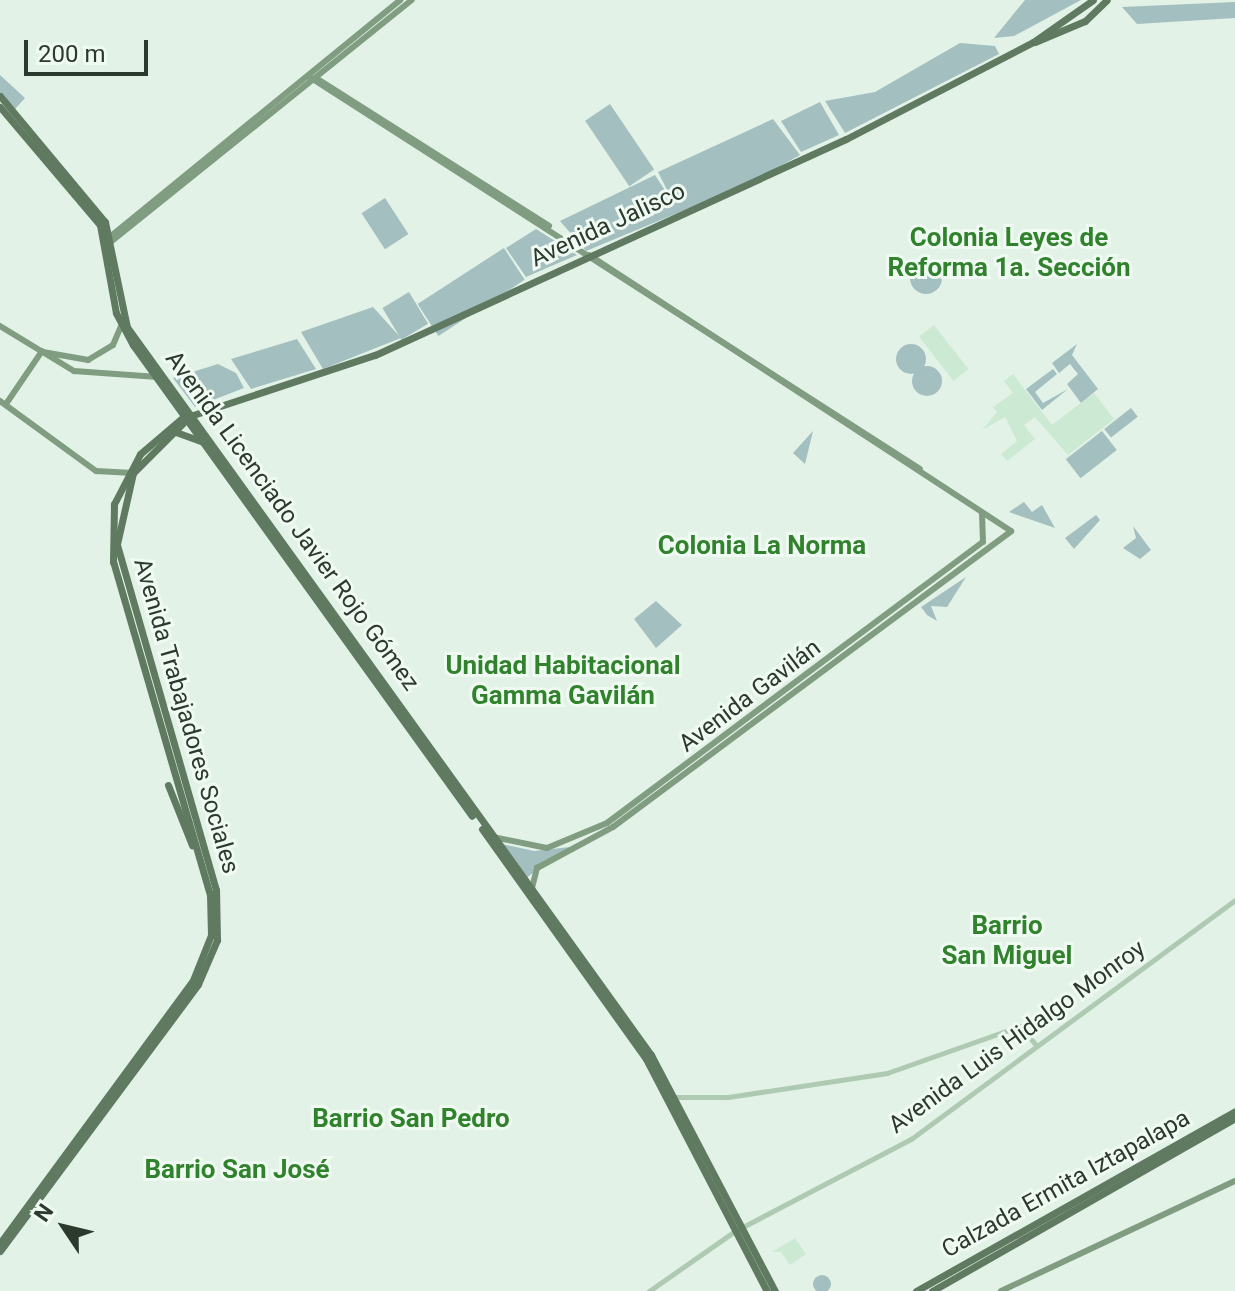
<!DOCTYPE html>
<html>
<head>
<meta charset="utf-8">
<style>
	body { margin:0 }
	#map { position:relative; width:1235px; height:1291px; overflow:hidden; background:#e3f2e6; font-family:Roboto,sans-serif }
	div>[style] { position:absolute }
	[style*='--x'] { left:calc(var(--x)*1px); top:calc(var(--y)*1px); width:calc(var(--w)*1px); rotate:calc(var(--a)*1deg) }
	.green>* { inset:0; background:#a3bfc0; transform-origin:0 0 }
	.round { border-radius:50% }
	.plaza>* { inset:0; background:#cbe9d3; transform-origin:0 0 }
	.tertiary>* { height:5px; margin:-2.5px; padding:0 2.5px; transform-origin:2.5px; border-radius:2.5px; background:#afcab3 }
	.secondary>* { height:6px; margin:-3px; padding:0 3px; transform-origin:3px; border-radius:3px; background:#809d82 }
	.primary>* { height:7px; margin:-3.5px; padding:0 3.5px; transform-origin:3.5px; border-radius:3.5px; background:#5f7a60 }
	span { translate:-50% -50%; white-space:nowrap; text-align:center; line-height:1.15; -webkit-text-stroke:6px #effaf2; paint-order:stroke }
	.street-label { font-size:24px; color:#2c392d }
	.neighbourhood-label { font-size:26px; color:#31822c; font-weight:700 }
	.north { position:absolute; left:24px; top:1187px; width:80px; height:80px; -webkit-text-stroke:6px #effaf2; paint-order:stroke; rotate:305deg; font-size:22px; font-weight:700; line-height:32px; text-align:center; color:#2c392d }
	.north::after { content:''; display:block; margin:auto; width:28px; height:36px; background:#2c392d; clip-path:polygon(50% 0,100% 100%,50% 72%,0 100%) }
	.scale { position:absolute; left:24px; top:40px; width:124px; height:36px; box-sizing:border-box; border:4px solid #2c392d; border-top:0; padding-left:10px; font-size:24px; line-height:28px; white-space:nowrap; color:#2c392d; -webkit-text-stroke:6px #effaf2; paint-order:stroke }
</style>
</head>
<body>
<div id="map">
	<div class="green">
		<div style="clip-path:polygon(1025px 0,1081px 0,1014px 36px,994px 38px)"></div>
		<div style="clip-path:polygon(1235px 2px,1235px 18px,1137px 24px,1122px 7px)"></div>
		<div style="clip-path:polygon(960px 43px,995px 46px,999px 54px,845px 133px,825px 101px,875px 92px)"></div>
		<div style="clip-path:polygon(0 75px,25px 98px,15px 109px,0 92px)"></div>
		<div style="clip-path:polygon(820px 102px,839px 135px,801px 152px,781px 121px)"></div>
		<div style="left:610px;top:104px;width:79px;height:30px;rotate:56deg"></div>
		<div style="clip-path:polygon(773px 119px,800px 155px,750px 183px,586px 251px,560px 221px,655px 175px,674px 204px,658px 172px)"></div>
		<div style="left:385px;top:198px;width:43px;height:28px;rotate:57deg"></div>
		<div style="clip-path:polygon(536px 229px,577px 255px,526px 277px,506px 248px)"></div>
		<div style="left:504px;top:248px;width:38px;height:103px;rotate:57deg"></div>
		<div class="round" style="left:910px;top:262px;width:32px;height:32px"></div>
		<div style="left:409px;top:292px;width:37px;height:31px;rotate:59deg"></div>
		<div style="clip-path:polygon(373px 307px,401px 338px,323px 369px,301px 332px)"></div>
		<div style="clip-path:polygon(297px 339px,316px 369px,251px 389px,231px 359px)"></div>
		<div style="clip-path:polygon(1077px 344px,1072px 355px,1098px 389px,1081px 403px,1067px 384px,1078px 374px,1070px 364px,1059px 373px,1052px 363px)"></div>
		<div class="round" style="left:896px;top:344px;width:30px;height:30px"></div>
		<div style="clip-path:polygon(218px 364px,236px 373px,244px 388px,195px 407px,173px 378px)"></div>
		<div class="round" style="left:912px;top:366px;width:30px;height:30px"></div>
		<div style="clip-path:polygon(1053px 369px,1057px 374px,1035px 392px,1043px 403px,1068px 389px,1042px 410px,1026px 389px)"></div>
		<div style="left:1131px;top:408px;width:11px;height:34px;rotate:52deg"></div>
		<div style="clip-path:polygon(813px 431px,805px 464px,793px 453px)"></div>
		<div style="left:1102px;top:431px;width:24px;height:46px;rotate:52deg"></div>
		<div style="clip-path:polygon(1024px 502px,1032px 512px,1042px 505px,1055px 528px,1009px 512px)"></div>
		<div style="clip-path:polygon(1096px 515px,1100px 520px,1074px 549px,1065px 538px)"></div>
		<div style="clip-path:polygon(1133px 526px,1151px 550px,1140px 559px,1123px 548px,1136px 538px)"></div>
		<div style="clip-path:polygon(966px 577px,947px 607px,931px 606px,937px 621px,927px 615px,921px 607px)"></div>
		<div style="clip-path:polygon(656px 601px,682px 625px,656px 648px,634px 619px)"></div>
		<div style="clip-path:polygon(502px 844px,534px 851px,570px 847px,526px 878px)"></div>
		<div class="round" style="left:813px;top:1275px;width:18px;height:18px"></div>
	</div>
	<div class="plaza">
		<div style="left:934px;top:325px;width:56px;height:19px;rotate:52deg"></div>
		<div style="clip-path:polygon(1013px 374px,1052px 425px,1094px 393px,1114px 419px,1068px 455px,1035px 417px,1024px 425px,1035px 439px,1007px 461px,1001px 454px,1017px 441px,1005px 417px,982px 430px,997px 412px,993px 407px,1013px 393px,1004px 381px)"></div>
		<div style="clip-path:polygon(795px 1238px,806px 1254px,790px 1265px,781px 1252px,772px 1252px)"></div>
	</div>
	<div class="tertiary">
		<div style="--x:674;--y:1097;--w:54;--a:0"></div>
		<div style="--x:728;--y:1097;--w:161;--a:-8.6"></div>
		<div style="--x:887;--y:1073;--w:141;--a:-19.5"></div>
		<div style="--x:1020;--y:1026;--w:26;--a:50"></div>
		<div style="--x:649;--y:1291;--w:105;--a:-34.9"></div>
		<div style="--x:735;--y:1231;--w:199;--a:-27.6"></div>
		<div style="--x:911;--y:1139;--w:403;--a:-36.4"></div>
	</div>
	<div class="secondary">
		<div style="--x:308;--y:76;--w:727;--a:32.71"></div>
		<div style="--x:316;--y:78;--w:276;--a:32.4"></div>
		<div style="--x:106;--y:240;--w:380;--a:-39.2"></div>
		<div style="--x:107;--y:245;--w:391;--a:-38.8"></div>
		<div style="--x:0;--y:326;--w:87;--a:31.3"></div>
		<div style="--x:74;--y:371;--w:84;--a:4.1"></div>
		<div style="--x:43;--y:352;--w:46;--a:10.1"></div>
		<div style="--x:88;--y:360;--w:29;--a:-31"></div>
		<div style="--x:113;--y:345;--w:21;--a:-67"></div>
		<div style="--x:0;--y:401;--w:119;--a:36.1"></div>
		<div style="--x:96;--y:471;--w:37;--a:3"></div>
		<div style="--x:6;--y:404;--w:64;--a:-55.8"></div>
		<div style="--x:493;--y:837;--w:55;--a:11.5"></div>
		<div style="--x:547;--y:848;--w:65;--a:-22.6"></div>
		<div style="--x:607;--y:823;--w:469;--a:-36.8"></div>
		<div style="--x:983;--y:542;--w:28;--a:-92"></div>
		<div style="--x:532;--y:888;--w:21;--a:-76"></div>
		<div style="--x:537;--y:868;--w:86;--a:-28.3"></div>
		<div style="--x:613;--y:827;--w:496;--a:-36.6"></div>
		<div style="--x:1011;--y:531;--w:504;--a:-146.81"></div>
		<div style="--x:1001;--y:1291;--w:259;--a:-25.2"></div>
	</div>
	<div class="primary">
		<div style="--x:1035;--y:42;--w:54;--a:-22.8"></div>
		<div style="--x:1085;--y:21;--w:30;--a:-44"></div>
		<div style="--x:0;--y:96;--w:164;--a:50.2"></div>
		<div style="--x:105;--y:222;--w:107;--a:78.2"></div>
		<div style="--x:127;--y:327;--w:897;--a:54.25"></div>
		<div style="--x:651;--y:1055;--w:267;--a:62.3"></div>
		<div style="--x:0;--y:107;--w:155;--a:49.7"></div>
		<div style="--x:100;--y:225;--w:89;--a:79.7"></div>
		<div style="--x:116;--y:313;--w:36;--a:62"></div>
		<div style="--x:133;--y:345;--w:580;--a:54.26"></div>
		<div style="--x:173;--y:431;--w:33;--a:20"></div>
		<div style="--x:168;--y:785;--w:65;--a:68.2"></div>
		<div style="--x:482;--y:829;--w:282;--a:54.5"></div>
		<div style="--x:646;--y:1059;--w:262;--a:62.5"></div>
		<div style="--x:0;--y:1243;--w:326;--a:-53.7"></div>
		<div style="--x:193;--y:980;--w:48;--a:-68.2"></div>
		<div style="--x:211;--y:935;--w:40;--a:-91.4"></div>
		<div style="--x:210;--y:895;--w:347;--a:-106.2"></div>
		<div style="--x:113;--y:562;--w:58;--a:-89"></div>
		<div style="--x:114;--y:504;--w:56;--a:-62.5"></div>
		<div style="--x:140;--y:454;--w:54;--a:-40.5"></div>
		<div style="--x:181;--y:419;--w:204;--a:-18.3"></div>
		<div style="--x:375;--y:355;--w:518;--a:-24.64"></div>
		<div style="--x:846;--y:139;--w:211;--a:-27.4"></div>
		<div style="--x:1033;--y:42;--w:73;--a:-35"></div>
		<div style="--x:0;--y:1251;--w:332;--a:-53.4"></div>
		<div style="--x:198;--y:984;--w:48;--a:-66.6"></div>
		<div style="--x:217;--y:940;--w:50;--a:-91.1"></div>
		<div style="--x:216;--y:890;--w:360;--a:-106"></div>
		<div style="--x:117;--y:544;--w:73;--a:-77.3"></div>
		<div style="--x:133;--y:473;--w:76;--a:-45"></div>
		<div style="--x:916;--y:1291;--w:366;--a:-29.4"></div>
		<div style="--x:932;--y:1291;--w:349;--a:-29.7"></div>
	</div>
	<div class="street-label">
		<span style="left:608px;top:225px;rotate:-25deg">Avenida Jalisco</span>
		<span style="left:292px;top:521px;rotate:54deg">Avenida Licenciado Javier Rojo Gómez</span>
		<span style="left:750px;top:696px;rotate:-37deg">Avenida Gavilán</span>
		<span style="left:186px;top:716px;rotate:74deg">Avenida Trabajadores Sociales</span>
		<span style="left:1017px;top:1037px;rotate:-36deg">Avenida Luis Hidalgo Monroy</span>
		<span style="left:1066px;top:1184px;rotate:-29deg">Calzada Ermita Iztapalapa</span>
	</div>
	<div class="neighbourhood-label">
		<span style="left:1009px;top:253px">Colonia Leyes de<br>Reforma 1a. Sección</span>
		<span style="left:762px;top:546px">Colonia La Norma</span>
		<span style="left:563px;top:681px">Unidad Habitacional<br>Gamma Gavilán</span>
		<span style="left:1007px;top:941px">Barrio<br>San Miguel</span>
		<span style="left:411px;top:1119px">Barrio San Pedro</span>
		<span style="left:237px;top:1170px">Barrio San José</span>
	</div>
	<div class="north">N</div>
	<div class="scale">200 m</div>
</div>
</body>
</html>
